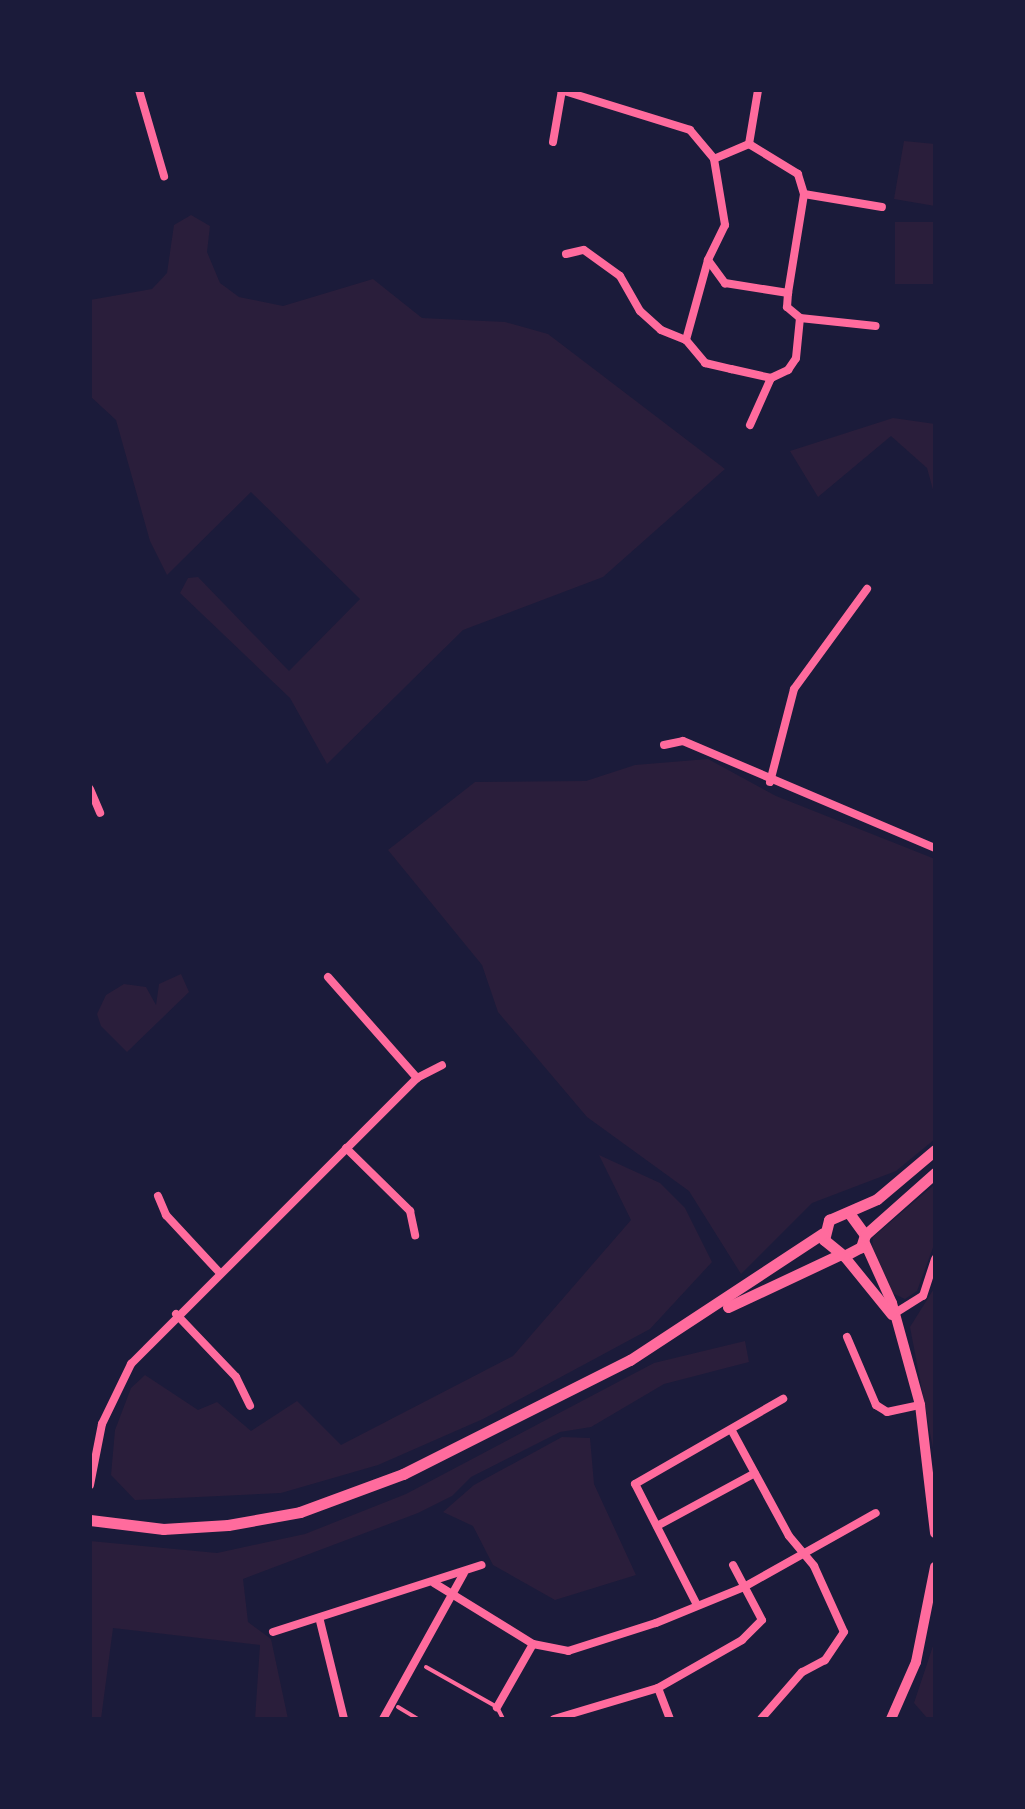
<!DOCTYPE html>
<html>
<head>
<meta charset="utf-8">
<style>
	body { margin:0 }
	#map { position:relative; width:1025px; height:1809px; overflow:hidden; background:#1b1b3a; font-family:Commissioner,sans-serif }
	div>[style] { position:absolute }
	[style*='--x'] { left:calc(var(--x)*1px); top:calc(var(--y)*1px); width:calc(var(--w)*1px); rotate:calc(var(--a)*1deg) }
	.green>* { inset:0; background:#2a1e3b; transform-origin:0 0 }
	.service>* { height:4px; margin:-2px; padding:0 2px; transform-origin:2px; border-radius:2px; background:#ff6b9d }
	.minor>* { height:8px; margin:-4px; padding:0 4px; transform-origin:4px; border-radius:4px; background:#ff6b9d }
	.tertiary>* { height:10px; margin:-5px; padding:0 5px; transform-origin:5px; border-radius:5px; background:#ff6b9d }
	.secondary>* { height:11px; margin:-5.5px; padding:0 5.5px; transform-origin:5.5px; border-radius:5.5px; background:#ff6b9d }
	span { translate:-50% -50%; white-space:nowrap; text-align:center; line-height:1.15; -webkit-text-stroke:10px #1b1b3a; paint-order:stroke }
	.frame { position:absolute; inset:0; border:92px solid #1b1b3a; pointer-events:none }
</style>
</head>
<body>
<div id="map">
	<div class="green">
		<div style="clip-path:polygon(904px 141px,935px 144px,935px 206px,894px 199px)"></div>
		<div style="clip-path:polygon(191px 215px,210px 226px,207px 252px,220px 283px,239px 297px,283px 306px,373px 279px,422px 318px,505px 322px,548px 334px,725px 469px,603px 577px,463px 630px,327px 764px,290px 698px,180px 593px,188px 578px,198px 577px,289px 671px,360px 599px,251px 492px,167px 575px,150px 541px,116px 420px,90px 396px,90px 300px,152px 289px,167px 273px,174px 225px)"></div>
		<div style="left:895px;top:222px;width:40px;height:62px"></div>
		<div style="clip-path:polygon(893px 418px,935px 424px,935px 497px,927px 468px,891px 436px,818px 497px,790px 451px)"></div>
		<div style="clip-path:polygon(708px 759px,776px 796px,935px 859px,935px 1139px,896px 1171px,812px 1203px,741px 1274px,689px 1191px,587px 1117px,498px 1012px,482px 965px,388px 850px,475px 782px,586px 781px,635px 765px)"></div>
		<div style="clip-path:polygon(181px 974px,189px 992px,127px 1052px,101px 1026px,97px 1014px,106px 995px,124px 984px,146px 987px,156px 1005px,159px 984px)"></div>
		<div style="clip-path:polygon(599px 1155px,660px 1183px,685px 1208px,712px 1262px,650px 1329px,483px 1419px,378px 1465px,281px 1493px,135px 1500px,111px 1475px,115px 1430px,131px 1388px,145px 1375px,198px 1410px,217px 1402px,251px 1431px,297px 1401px,341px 1445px,513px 1356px,631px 1220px)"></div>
		<div style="clip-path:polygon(935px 1184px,935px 1242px,917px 1291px,905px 1299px,892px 1293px,872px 1251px,873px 1237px)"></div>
		<div style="clip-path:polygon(935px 1287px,935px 1459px,910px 1327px)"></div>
		<div style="clip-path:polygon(745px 1341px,749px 1362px,664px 1384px,591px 1427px,560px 1432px,471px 1477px,452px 1496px,418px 1513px,243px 1579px,248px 1622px,271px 1639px,288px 1719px,255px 1719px,260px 1645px,113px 1628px,101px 1719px,90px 1718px,90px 1541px,217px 1553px,305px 1534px,406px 1494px,654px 1363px)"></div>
		<div style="clip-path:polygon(562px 1437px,590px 1438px,594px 1484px,636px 1575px,555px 1600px,493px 1565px,473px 1526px,443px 1512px,474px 1485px)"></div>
		<div style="clip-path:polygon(935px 1640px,935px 1719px,928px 1719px,914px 1703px)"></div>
	</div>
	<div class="service">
		<div style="--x:426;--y:1667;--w:81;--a:29.4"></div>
		<div style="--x:497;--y:1707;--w:13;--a:63"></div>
		<div style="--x:398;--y:1707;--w:23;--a:31"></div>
	</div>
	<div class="minor">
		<div style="--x:139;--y:90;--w:90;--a:73.8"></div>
		<div style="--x:561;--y:90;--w:135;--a:17.2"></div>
		<div style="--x:690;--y:130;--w:38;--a:50"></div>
		<div style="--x:714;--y:159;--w:67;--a:80.5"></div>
		<div style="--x:725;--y:225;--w:39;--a:116"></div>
		<div style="--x:708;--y:260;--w:83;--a:105.4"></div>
		<div style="--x:553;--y:142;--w:53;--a:-80.2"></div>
		<div style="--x:749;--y:144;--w:55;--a:-80.5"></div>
		<div style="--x:804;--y:194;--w:79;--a:9.5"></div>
		<div style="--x:566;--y:254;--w:18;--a:-13"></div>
		<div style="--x:584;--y:250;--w:44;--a:35.8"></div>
		<div style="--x:620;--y:276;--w:40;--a:60.3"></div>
		<div style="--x:640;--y:311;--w:28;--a:42"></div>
		<div style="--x:661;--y:330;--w:27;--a:22"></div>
		<div style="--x:686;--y:340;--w:30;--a:50"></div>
		<div style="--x:705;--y:363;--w:27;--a:13"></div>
		<div style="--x:731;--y:369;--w:41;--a:12.7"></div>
		<div style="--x:771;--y:378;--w:19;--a:-25"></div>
		<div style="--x:788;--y:370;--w:14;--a:-56"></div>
		<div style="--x:796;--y:358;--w:40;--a:-84.3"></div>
		<div style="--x:800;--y:318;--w:76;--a:6"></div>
		<div style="--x:708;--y:260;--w:29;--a:54"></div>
		<div style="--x:725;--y:283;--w:64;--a:9"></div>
		<div style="--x:788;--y:293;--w:100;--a:-80.8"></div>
		<div style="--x:804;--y:194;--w:21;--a:-107"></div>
		<div style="--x:798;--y:174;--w:57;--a:-148.5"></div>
		<div style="--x:749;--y:144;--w:38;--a:157"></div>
		<div style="--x:788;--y:293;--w:14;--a:94"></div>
		<div style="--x:787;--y:307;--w:17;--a:40"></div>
		<div style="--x:750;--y:425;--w:51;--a:-65.9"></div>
		<div style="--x:664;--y:745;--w:19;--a:-12"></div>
		<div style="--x:683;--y:741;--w:274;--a:23"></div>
		<div style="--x:770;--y:782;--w:96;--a:-75.5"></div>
		<div style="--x:794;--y:689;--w:124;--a:-53.9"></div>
		<div style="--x:90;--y:789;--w:26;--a:67"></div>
		<div style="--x:328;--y:977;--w:135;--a:48.6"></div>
		<div style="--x:346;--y:1148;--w:90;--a:44.5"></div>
		<div style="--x:410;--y:1211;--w:25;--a:78"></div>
		<div style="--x:158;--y:1196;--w:21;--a:67"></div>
		<div style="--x:166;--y:1215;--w:78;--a:47.1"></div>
		<div style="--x:176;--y:1314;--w:87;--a:46.4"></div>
		<div style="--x:236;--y:1377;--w:32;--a:64"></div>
		<div style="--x:892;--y:1315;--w:36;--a:-32"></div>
		<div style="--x:923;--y:1296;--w:39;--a:-72"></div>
		<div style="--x:847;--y:1337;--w:74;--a:66.9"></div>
		<div style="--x:876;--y:1405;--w:13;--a:32"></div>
		<div style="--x:887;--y:1412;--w:34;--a:-12"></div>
		<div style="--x:732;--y:1431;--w:119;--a:61.5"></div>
		<div style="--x:789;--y:1536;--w:39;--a:50"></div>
		<div style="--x:814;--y:1566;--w:72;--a:65.6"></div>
		<div style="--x:844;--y:1632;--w:34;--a:124"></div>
		<div style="--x:825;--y:1660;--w:26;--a:152"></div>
		<div style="--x:802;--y:1672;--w:62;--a:131.1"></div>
		<div style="--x:90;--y:1485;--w:62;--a:-78.9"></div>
		<div style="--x:102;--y:1424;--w:67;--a:-64.2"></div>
		<div style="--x:131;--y:1364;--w:404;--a:-45"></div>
		<div style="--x:417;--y:1078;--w:28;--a:-27"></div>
		<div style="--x:657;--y:1526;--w:111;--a:-28.4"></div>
		<div style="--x:434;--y:1583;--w:116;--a:31.6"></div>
		<div style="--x:533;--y:1644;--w:73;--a:119.7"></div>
		<div style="--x:697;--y:1605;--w:136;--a:-117.1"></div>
		<div style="--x:635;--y:1484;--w:171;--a:-29.9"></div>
		<div style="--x:320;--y:1621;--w:101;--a:76.2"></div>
		<div style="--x:273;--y:1632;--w:219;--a:-17.8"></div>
		<div style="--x:533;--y:1644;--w:36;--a:11"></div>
		<div style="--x:568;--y:1651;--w:92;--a:-17.7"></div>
		<div style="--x:656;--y:1623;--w:95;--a:-22.2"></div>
		<div style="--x:744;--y:1587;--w:151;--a:-29.3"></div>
		<div style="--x:658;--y:1688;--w:33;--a:69"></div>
		<div style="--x:383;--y:1719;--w:167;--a:-61"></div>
		<div style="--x:554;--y:1719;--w:109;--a:-16.6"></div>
		<div style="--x:658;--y:1688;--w:97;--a:-29.7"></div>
		<div style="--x:742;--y:1640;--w:28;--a:-45"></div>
		<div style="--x:762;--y:1620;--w:62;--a:-117.8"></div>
	</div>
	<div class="tertiary">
		<div style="--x:864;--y:1241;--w:68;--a:65.7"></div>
		<div style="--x:892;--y:1303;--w:106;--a:74.6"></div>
		<div style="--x:920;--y:1405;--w:129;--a:83.3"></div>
		<div style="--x:844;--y:1256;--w:76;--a:50.9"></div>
		<div style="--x:891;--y:1719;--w:62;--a:-66.3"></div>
		<div style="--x:916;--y:1662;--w:97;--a:-78.7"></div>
	</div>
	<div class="secondary">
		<div style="--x:849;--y:1213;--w:27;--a:54"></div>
		<div style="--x:865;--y:1235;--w:13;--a:108"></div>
		<div style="--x:861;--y:1247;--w:19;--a:152"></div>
		<div style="--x:844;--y:1256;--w:26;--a:-141"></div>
		<div style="--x:824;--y:1240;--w:21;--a:-76"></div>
		<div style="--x:829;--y:1220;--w:52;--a:-23.6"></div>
		<div style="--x:877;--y:1199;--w:76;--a:-40.2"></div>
		<div style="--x:865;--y:1235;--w:94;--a:-41.5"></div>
		<div style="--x:728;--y:1307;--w:123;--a:-25.1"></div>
		<div style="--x:90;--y:1520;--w:74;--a:7"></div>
		<div style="--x:163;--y:1529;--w:65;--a:-3.5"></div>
		<div style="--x:228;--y:1525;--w:73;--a:-10.2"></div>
		<div style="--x:300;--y:1512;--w:110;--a:-20.3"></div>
		<div style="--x:403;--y:1474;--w:254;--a:-26.7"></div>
		<div style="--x:630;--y:1360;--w:231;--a:-33.3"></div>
	</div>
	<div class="frame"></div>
</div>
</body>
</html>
